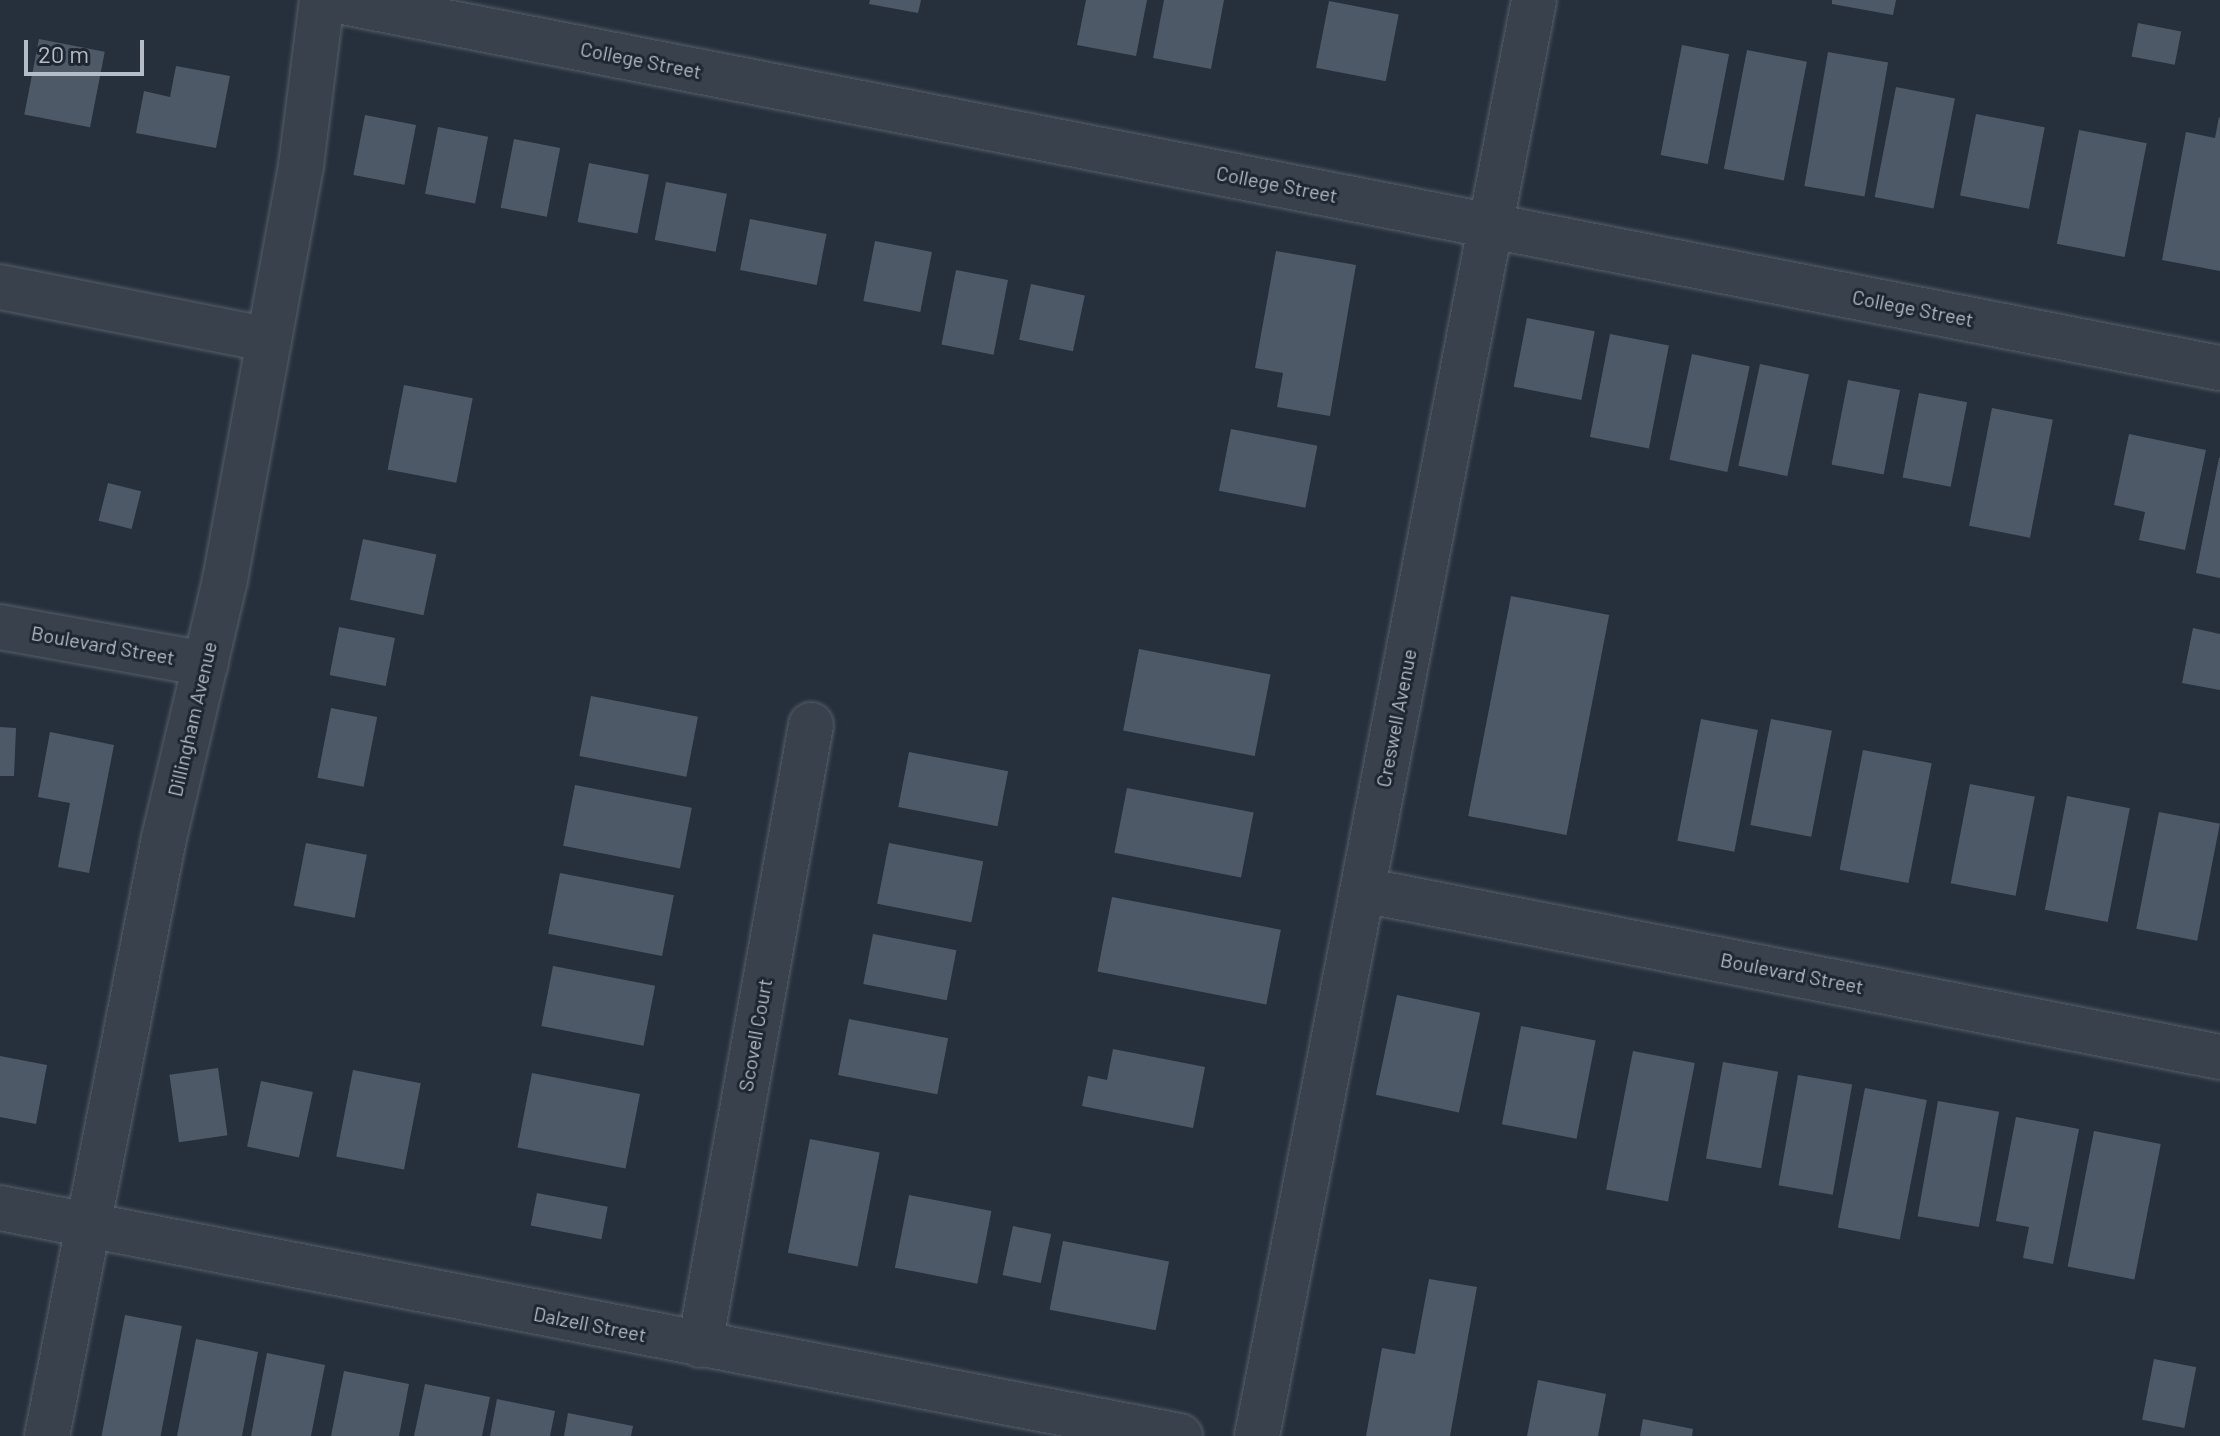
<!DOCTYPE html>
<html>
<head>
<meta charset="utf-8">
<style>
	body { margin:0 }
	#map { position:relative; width:2220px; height:1436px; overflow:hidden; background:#25303c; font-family:Barlow,sans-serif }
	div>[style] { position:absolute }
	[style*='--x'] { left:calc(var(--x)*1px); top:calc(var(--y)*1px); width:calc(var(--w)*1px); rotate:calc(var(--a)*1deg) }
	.building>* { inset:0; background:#4e5967; transform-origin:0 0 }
	.roads { filter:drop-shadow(0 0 2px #565f6a) drop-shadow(0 0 2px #565f6a) }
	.minor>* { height:44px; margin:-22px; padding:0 22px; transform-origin:22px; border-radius:22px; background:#38414c }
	span { translate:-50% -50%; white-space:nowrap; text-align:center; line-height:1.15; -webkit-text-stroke:6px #1e2631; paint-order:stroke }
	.street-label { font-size:20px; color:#b4bcc8 }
	.scale { position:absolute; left:24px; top:40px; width:120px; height:36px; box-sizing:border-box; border:4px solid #b4bcc8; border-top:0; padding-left:10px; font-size:24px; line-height:28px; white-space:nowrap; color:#b4bcc8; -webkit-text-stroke:6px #1e2631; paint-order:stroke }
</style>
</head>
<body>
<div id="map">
	<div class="building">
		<div style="clip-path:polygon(870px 0,921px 0,918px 13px,869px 4px)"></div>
		<div style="clip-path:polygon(1086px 0,1147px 0,1136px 56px,1077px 45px)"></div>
		<div style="clip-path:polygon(1164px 0,1224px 0,1211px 69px,1153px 58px)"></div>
		<div style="clip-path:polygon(1832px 0,1896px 0,1893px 15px,1832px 4px)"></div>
		<div style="left:1329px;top:1px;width:71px;height:68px;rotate:11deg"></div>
		<div style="left:2138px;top:23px;width:44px;height:34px;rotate:11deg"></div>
		<div style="left:39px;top:39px;width:67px;height:77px;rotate:11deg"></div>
		<div style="left:1682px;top:45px;width:48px;height:112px;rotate:11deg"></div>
		<div style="left:1747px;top:50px;width:61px;height:121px;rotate:11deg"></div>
		<div style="left:1828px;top:52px;width:61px;height:136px;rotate:10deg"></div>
		<div style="clip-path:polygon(176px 66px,230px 76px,216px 148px,136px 133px,144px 91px,170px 97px)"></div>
		<div style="left:1896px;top:87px;width:60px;height:112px;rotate:11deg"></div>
		<div style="left:1976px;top:114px;width:70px;height:83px;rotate:11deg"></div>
		<div style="left:365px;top:115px;width:52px;height:61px;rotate:11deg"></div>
		<div style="clip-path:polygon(2219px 117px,2220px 118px,2220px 271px,2162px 260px,2186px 132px,2215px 138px)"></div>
		<div style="left:438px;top:127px;width:51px;height:68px;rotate:11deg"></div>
		<div style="left:2079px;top:130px;width:69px;height:116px;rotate:11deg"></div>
		<div style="left:514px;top:139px;width:47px;height:70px;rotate:11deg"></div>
		<div style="left:589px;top:163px;width:61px;height:60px;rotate:11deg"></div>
		<div style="left:666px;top:182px;width:62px;height:59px;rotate:11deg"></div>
		<div style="left:750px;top:219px;width:78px;height:52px;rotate:11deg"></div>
		<div style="left:875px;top:241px;width:58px;height:61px;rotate:11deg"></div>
		<div style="clip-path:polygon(1276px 251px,1356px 265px,1330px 416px,1277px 407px,1283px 373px,1255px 368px)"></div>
		<div style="left:956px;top:270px;width:53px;height:76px;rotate:11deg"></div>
		<div style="left:1031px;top:284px;width:55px;height:57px;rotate:12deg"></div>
		<div style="left:1527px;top:318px;width:69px;height:70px;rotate:11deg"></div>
		<div style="left:1610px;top:334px;width:60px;height:105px;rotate:11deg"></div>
		<div style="left:1692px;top:354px;width:59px;height:108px;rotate:12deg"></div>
		<div style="left:1760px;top:364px;width:50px;height:104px;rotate:12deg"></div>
		<div style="left:1848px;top:380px;width:53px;height:86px;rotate:11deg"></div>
		<div style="left:404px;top:385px;width:70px;height:86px;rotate:11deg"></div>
		<div style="left:1919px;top:393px;width:49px;height:86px;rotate:11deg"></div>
		<div style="left:1992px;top:408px;width:62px;height:120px;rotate:11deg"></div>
		<div style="left:1231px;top:429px;width:88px;height:63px;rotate:11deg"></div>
		<div style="clip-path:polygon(2129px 434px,2206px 450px,2185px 550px,2139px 540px,2145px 512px,2114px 505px)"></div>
		<div style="clip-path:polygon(2219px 458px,2220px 458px,2220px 578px,2196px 573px)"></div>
		<div style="left:108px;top:483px;width:34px;height:39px;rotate:14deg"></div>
		<div style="left:363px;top:539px;width:75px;height:62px;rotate:12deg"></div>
		<div style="left:1511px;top:596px;width:100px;height:224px;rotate:11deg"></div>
		<div style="left:339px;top:627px;width:57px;height:49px;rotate:11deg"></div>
		<div style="clip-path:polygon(2193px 628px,2220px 634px,2220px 690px,2182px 683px)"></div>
		<div style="left:1139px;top:649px;width:134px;height:83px;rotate:11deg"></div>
		<div style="left:591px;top:696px;width:109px;height:61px;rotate:11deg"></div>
		<div style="left:331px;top:708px;width:47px;height:71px;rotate:11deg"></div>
		<div style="left:1701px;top:719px;width:58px;height:124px;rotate:11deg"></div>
		<div style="left:1771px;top:719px;width:62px;height:108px;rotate:11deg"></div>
		<div style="clip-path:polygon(0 727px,16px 728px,14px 776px,0 776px)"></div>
		<div style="clip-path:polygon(50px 732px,114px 745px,89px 873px,58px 867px,70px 803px,38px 797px)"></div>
		<div style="left:1863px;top:750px;width:70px;height:122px;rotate:11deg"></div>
		<div style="left:909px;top:752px;width:101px;height:56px;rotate:11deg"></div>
		<div style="left:1970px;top:784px;width:66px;height:101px;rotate:11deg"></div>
		<div style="left:575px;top:785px;width:119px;height:62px;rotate:11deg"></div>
		<div style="left:1127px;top:788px;width:129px;height:66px;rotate:11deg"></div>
		<div style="left:2067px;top:796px;width:64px;height:116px;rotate:11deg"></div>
		<div style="left:2159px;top:812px;width:62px;height:119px;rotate:11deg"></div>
		<div style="left:306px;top:843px;width:62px;height:64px;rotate:11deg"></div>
		<div style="left:889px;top:843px;width:96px;height:62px;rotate:11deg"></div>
		<div style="left:560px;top:873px;width:116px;height:62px;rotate:11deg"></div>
		<div style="left:1112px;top:897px;width:172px;height:76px;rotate:11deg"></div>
		<div style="left:873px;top:934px;width:85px;height:51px;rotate:11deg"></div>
		<div style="left:553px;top:966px;width:104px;height:61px;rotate:11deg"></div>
		<div style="left:1397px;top:995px;width:85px;height:102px;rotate:12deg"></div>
		<div style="left:849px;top:1019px;width:101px;height:57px;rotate:11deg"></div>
		<div style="left:1521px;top:1026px;width:76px;height:100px;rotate:11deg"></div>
		<div style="clip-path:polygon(1113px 1049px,1205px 1067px,1193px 1128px,1082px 1106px,1088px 1076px,1107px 1080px)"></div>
		<div style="left:1633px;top:1051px;width:63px;height:141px;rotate:11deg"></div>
		<div style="clip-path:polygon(0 1056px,47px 1065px,36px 1124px,0 1117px)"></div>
		<div style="left:1723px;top:1062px;width:56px;height:98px;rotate:10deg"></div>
		<div style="left:218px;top:1068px;width:68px;height:49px;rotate:82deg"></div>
		<div style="left:353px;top:1070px;width:69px;height:88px;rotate:11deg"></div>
		<div style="left:532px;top:1073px;width:110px;height:76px;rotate:11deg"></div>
		<div style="left:1798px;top:1075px;width:55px;height:112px;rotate:10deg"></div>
		<div style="left:261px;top:1081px;width:53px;height:67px;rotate:12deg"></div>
		<div style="left:1865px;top:1088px;width:63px;height:142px;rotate:11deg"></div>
		<div style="left:1938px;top:1101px;width:62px;height:117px;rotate:10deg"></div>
		<div style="clip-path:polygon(2016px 1117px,2079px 1129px,2053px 1264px,2023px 1258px,2029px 1227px,1996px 1221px)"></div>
		<div style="left:2094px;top:1131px;width:68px;height:138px;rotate:11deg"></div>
		<div style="left:810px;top:1139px;width:71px;height:116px;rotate:11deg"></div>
		<div style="left:537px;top:1193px;width:72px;height:33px;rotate:11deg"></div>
		<div style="left:909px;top:1195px;width:84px;height:74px;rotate:11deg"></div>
		<div style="left:1013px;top:1226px;width:39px;height:50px;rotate:12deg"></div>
		<div style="left:1063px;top:1241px;width:108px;height:70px;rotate:11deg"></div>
		<div style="clip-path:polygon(1429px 1279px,1477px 1287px,1450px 1436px,1366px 1436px,1382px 1348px,1415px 1354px)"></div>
		<div style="left:125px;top:1315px;width:58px;height:123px;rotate:11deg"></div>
		<div style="clip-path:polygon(196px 1339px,258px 1352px,242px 1436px,177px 1436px)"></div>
		<div style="clip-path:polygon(267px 1353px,325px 1365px,311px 1436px,251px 1436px)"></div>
		<div style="left:2154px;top:1359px;width:43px;height:62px;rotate:11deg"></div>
		<div style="clip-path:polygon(344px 1371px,409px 1384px,399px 1436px,331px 1436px)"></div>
		<div style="clip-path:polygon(1538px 1380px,1606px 1394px,1598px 1436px,1527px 1436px)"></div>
		<div style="clip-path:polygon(425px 1384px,490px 1397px,482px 1436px,414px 1436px)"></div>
		<div style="clip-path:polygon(497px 1399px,555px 1411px,550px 1436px,490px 1436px)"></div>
		<div style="clip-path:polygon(568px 1413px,633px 1426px,631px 1436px,564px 1436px)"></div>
		<div style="clip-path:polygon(1643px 1419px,1693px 1429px,1692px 1436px,1640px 1436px)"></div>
	</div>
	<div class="roads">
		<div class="minor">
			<div style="--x:333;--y:0;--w:1923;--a:11.04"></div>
			<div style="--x:0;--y:287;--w:274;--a:11.1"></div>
			<div style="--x:0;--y:627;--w:209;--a:10.2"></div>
			<div style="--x:1363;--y:890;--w:873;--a:11.03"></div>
			<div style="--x:0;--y:1208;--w:1202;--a:10.94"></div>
			<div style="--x:700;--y:1345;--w:630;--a:-79.85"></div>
			<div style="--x:47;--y:1436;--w:609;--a:-78.93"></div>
			<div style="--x:164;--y:838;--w:265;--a:-76.7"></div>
			<div style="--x:225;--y:580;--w:421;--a:-79.6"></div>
			<div style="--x:301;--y:166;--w:167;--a:-82.8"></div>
			<div style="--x:1257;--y:1436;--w:1462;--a:-79.08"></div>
		</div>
	</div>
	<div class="street-label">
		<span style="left:641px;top:60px;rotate:11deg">College Street</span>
		<span style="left:1277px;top:184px;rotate:11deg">College Street</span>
		<span style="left:1913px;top:308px;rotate:11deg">College Street</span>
		<span style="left:103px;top:645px;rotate:10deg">Boulevard Street</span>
		<span style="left:1396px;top:718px;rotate:-79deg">Creswell Avenue</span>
		<span style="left:192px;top:719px;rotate:-77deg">Dillingham Avenue</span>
		<span style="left:1792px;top:973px;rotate:11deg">Boulevard Street</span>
		<span style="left:755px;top:1035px;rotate:-80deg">Scovell Court</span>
		<span style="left:590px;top:1324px;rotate:11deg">Dalzell Street</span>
	</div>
	<div class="scale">20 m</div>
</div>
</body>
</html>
